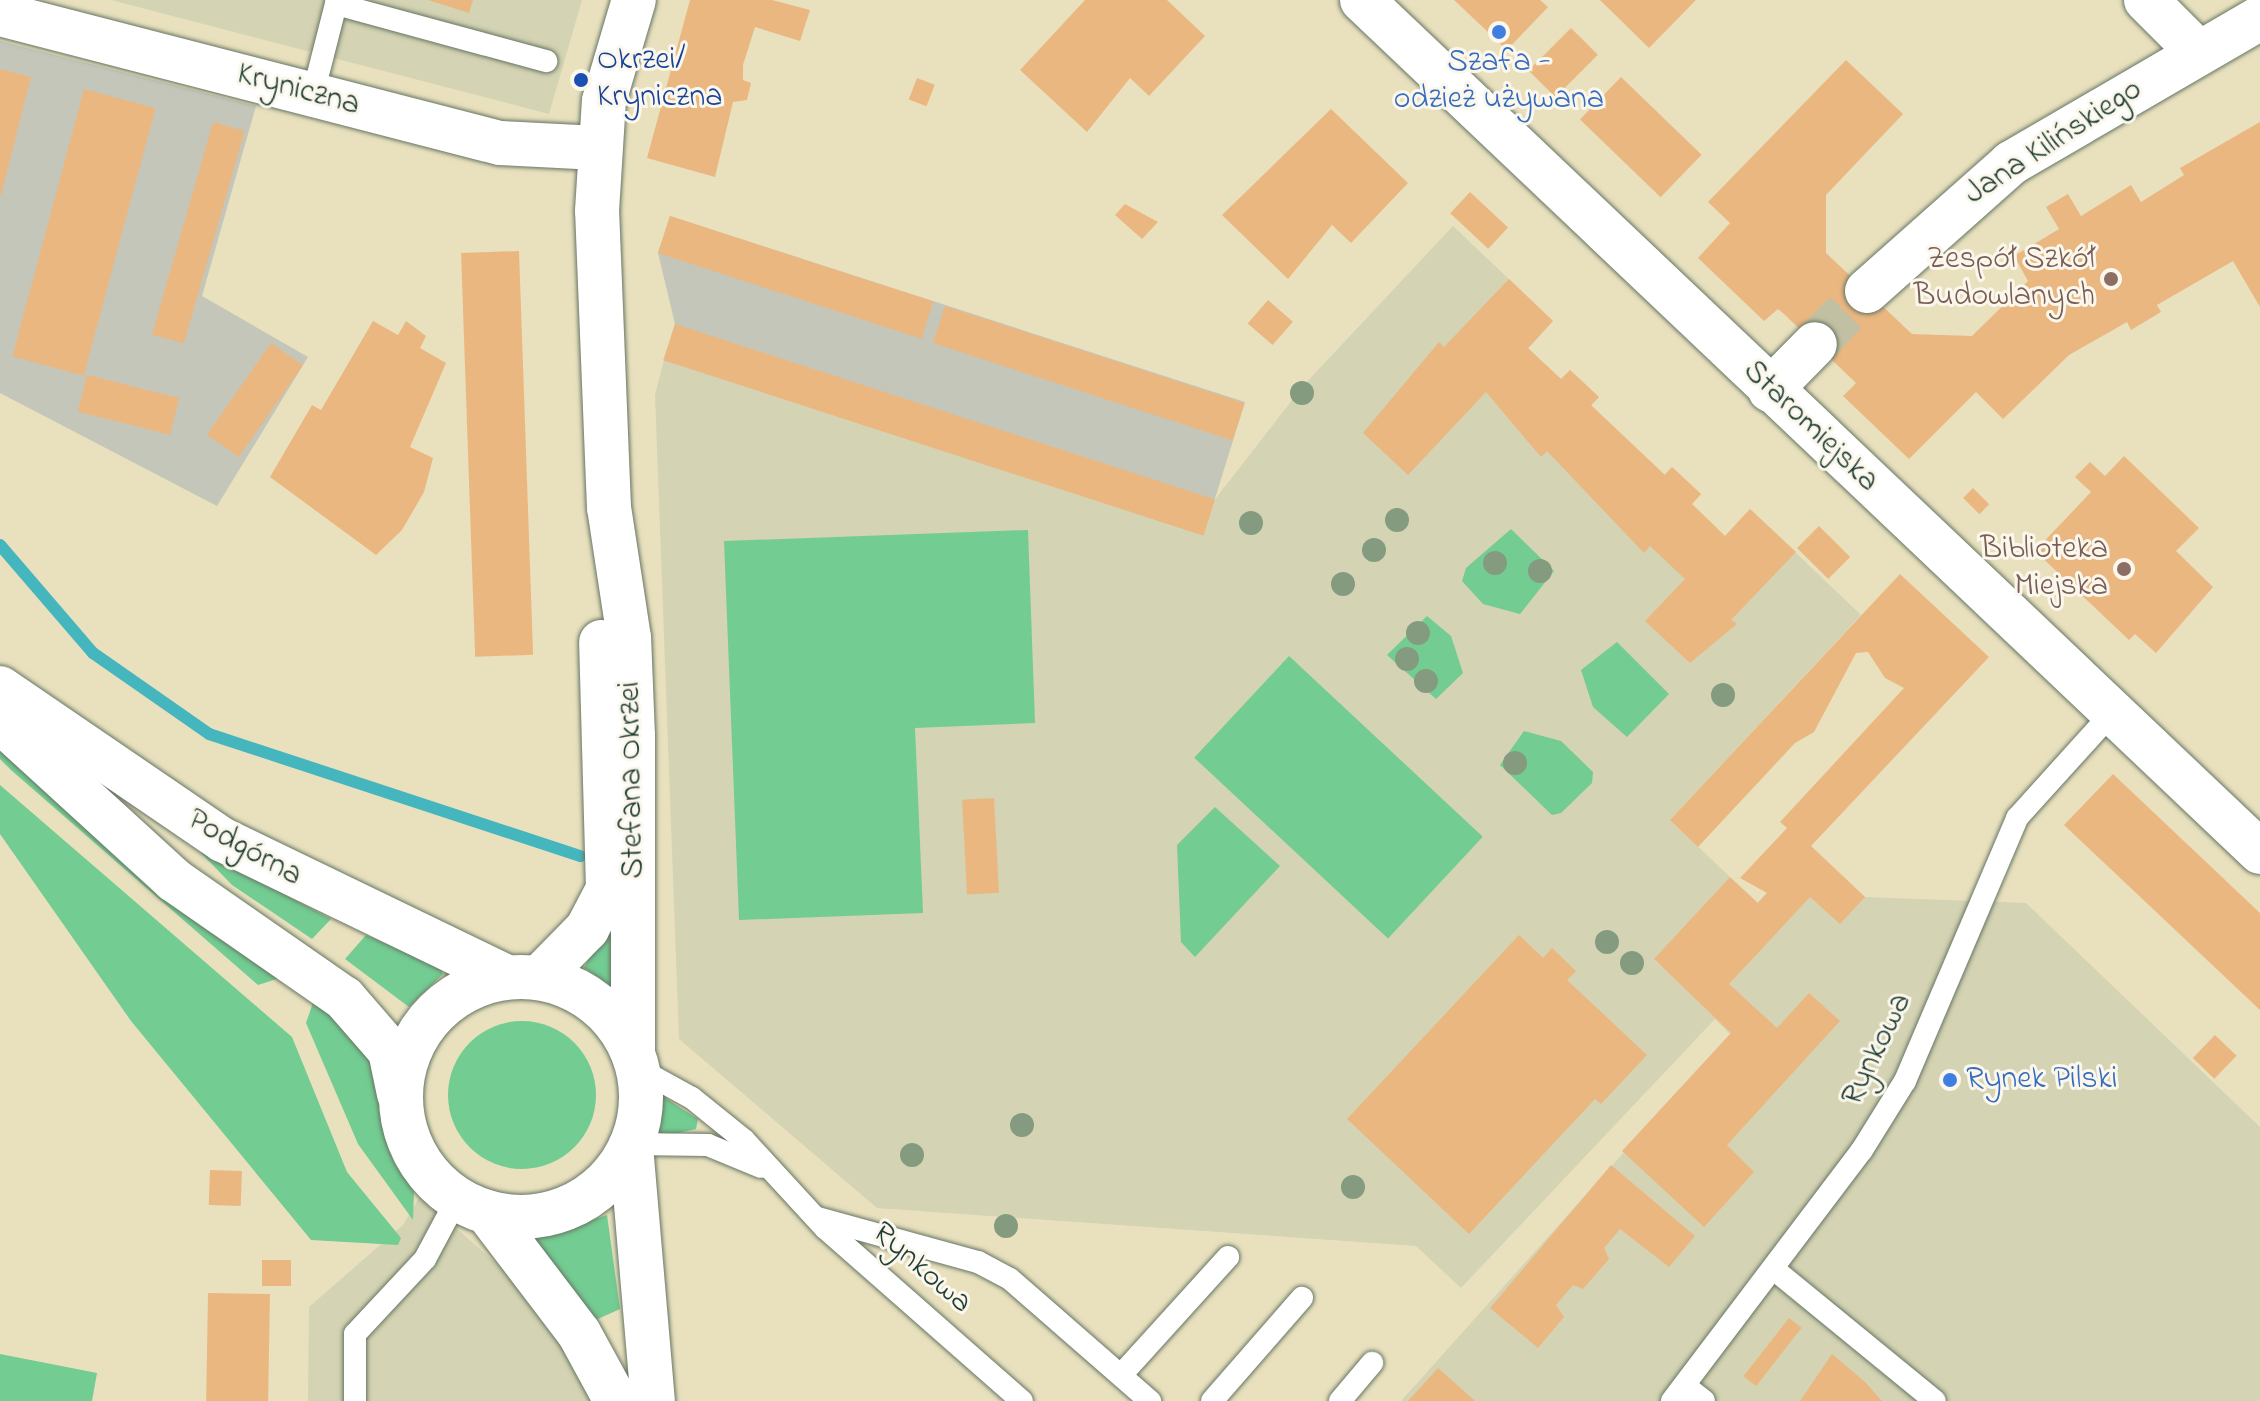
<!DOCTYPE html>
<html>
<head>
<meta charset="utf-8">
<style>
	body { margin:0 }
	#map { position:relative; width:2260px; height:1401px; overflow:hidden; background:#e9e1be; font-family:"Indie Flower",sans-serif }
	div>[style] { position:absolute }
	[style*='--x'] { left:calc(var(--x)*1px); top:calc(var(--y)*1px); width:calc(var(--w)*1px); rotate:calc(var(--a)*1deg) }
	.built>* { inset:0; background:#d4d3b3 }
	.industrial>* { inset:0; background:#c4c6b9 }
	.green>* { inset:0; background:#73cc92; transform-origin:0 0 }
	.round { border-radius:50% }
	.stream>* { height:12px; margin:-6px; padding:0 6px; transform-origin:6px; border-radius:6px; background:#45b5be }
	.building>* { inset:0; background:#ebb781; transform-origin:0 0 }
	.minor-tunnel>* { height:44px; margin-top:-22px; transform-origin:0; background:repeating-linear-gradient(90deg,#c1c0a2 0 44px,transparent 0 66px) }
	.roads { filter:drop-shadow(0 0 2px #667664) drop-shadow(0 0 2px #667664) }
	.service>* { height:22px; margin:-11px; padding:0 11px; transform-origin:11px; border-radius:11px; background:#fff }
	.minor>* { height:44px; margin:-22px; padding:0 22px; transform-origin:22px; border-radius:22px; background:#fff }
	.tertiary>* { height:44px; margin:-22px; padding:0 22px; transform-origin:22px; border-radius:22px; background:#fff }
	.tertiary>.ring { margin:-22px; padding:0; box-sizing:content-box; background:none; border:44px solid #fff; border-radius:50% }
	.trees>* { width:24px; height:24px; margin:-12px; border-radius:50%; background:#859b7f }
	.dots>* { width:22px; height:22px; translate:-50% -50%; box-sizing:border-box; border:4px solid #fbf7ec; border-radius:50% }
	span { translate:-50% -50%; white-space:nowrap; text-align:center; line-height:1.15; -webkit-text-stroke:6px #fbf7ec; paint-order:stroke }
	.transit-label { font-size:32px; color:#164399 }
	.left { translate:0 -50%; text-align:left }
	.shop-label { font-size:32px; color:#366cbe }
	.street-label { font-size:32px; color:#1f3d34 }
	.education-label { font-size:32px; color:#785e54 }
	.right { translate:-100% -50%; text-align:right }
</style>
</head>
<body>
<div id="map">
	<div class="built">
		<div style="clip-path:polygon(111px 0,582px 0,549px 114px)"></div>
		<div style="clip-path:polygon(1453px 226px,1553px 321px,1528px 349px,1561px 379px,1570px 370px,1599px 397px,1591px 406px,1664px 475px,1672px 467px,1701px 494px,1692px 504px,1725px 536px,1750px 509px,1861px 615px,1670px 820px,1730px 877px,1654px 960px,1681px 983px,1811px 846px,1865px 897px,2026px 903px,2260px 1127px,2260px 1401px,1401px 1401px,1730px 1034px,1715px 1019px,1461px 1288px,1416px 1246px,877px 1208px,679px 1039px,655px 395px,664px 360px,1204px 534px,1216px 498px,1303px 386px)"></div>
		<div style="clip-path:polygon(420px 1196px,526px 1290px,601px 1401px,308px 1401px,309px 1307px,403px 1225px)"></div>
	</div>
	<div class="industrial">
		<div style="clip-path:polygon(0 41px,256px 106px,202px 296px,308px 357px,217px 506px,0 393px)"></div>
		<div style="clip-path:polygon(670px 216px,1245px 402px,1204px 534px,664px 360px,675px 324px,658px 253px)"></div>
	</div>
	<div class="green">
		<div style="clip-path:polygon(1511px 529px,1554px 571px,1520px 614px,1483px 604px,1462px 581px,1466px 568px)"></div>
		<div style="clip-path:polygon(1028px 530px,1035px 723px,915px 728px,923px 913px,739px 920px,724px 541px)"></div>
		<div style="clip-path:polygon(1427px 616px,1451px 636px,1463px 673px,1436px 699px,1387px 655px)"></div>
		<div style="clip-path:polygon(1617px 642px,1669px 694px,1627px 737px,1593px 707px,1581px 670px)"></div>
		<div style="left:1289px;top:656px;width:265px;height:139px;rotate:43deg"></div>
		<div style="clip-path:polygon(1524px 731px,1561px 741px,1593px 772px,1592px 783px,1561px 813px,1552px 815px,1500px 765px)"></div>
		<div style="clip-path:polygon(0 739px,289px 975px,258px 985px,11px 770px,0 759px)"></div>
		<div style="clip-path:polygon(0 785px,292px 1037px,347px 1172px,401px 1238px,398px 1245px,311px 1240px,131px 1021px,0 834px)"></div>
		<div style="clip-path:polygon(1215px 807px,1280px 866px,1195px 957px,1181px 942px,1177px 845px)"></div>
		<div style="clip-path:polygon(200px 852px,209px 855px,331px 919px,312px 939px,232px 885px)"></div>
		<div style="clip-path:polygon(613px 917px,616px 989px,584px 968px)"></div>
		<div style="clip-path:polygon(366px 935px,440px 968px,443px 974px,409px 1007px,345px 959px)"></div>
		<div style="clip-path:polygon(316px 994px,370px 1053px,392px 1158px,414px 1192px,413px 1220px,358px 1144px,306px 1023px)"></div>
		<div class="round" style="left:448px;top:1021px;width:148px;height:148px"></div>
		<div style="clip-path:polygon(662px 1096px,698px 1119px,696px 1129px,655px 1138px)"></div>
		<div style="clip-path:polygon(607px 1215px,620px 1309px,589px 1323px,528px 1242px)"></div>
		<div style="clip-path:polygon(0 1354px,97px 1373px,92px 1401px,0 1401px)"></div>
	</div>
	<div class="stream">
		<div style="--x:0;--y:545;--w:143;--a:49.3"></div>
		<div style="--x:93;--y:653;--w:141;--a:34.9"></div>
		<div style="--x:209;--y:734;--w:391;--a:18.2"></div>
	</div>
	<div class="building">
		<div style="clip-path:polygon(428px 0,473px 0,469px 13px)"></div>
		<div style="clip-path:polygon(690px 0,772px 0,810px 10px,800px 41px,755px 27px,743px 65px,743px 80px,751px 83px,747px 100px,733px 102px,715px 177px,647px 158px)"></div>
		<div style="clip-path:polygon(1085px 0,1167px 0,1205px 36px,1149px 96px,1130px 78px,1087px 132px,1020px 70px)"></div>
		<div style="clip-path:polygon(1454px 0,1540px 0,1548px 7px,1507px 50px)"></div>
		<div style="clip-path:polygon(1600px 0,1696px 0,1649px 48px)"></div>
		<div style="left:1571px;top:28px;width:38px;height:60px;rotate:45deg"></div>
		<div style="clip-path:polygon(1846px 60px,1903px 114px,1826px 195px,1826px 253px,1912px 334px,1972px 336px,2028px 281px,2014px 256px,2059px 229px,2046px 207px,2068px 194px,2081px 216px,2131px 185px,2141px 202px,2184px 175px,2180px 168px,2260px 122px,2260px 307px,2233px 261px,2157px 305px,2161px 312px,2131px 330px,2127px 322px,2069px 355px,2003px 419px,1976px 392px,1909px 459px,1843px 396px,1856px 383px,1784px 314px,1778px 309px,1764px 321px,1698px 258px,1730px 223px,1708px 202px)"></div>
		<div style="clip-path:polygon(0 69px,31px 77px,1px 195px,0 195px)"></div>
		<div style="left:1621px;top:77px;width:112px;height:59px;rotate:44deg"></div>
		<div style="left:917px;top:78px;width:19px;height:23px;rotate:21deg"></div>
		<div style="left:84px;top:89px;width:74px;height:277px;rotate:15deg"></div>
		<div style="clip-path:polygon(1331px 109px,1408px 183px,1351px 243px,1332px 225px,1288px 279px,1222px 215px)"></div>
		<div style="left:213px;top:122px;width:33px;height:221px;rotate:16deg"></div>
		<div style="left:1470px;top:192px;width:52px;height:29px;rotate:43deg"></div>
		<div style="clip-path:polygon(1125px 204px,1158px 222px,1142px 239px,1115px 215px)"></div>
		<div style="left:670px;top:216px;width:277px;height:39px;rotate:18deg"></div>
		<div style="left:519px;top:251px;width:404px;height:58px;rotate:88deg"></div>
		<div style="clip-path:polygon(1509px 279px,1553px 321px,1528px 348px,1561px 379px,1570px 370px,1599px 397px,1591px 405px,1665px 475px,1672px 467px,1701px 494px,1692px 504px,1725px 536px,1750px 509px,1796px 552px,1731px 620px,1737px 624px,1690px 663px,1645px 621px,1685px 579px,1650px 546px,1644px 553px,1547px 451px,1541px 457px,1486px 392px,1408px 475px,1363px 433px,1439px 342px,1444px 347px)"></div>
		<div style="left:1268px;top:300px;width:33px;height:31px;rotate:41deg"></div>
		<div style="left:945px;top:306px;width:315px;height:39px;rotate:18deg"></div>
		<div style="clip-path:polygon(373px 321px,398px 335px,406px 321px,426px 336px,420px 348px,446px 363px,410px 447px,433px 458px,424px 492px,402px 530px,376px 555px,270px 477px,312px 405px,321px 410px)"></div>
		<div style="left:675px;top:324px;width:568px;height:38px;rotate:18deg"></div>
		<div style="left:271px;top:343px;width:39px;height:112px;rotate:35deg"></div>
		<div style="left:87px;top:375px;width:95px;height:38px;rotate:14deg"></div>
		<div style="clip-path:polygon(2124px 456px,2199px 528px,2176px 551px,2213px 587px,2156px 653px,2135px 634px,2129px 640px,2035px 551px,2091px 492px,2075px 477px,2090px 462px,2105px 476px)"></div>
		<div style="left:1973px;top:488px;width:23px;height:14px;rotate:45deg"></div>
		<div style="left:1819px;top:526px;width:44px;height:31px;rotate:45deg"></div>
		<div style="clip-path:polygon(1900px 574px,1989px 657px,1811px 846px,1865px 897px,1840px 924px,1810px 897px,1729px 984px,1777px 1028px,1809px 993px,1840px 1021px,1727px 1145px,1754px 1172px,1704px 1227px,1622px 1151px,1731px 1033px,1654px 959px,1730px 877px,1758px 903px,1767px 893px,1740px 878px,1787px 828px,1780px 822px,1904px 688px,1885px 678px,1868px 652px,1856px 653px,1814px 732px,1795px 743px,1698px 847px,1670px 820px)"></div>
		<div style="clip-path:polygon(2113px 774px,2260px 913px,2260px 1010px,2064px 825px)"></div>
		<div style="left:994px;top:798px;width:95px;height:32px;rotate:87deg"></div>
		<div style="clip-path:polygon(1519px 935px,1543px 958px,1552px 948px,1576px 971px,1567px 980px,1647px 1055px,1601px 1104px,1595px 1099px,1469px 1234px,1347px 1119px)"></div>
		<div style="left:2215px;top:1035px;width:30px;height:32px;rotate:44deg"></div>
		<div style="clip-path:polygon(1611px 1165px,1695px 1236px,1669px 1267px,1620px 1229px,1604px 1248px,1609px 1259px,1583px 1289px,1573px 1285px,1556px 1305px,1564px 1317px,1538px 1348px,1490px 1308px)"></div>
		<div style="left:210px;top:1170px;width:32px;height:35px;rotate:2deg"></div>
		<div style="left:262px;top:1260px;width:29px;height:26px"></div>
		<div style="left:208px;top:1293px;width:62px;height:108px;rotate:1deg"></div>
		<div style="left:1789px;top:1318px;width:16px;height:74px;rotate:38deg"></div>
		<div style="clip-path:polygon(1832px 1354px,1865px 1382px,1882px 1401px,1800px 1401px)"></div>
		<div style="clip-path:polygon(1438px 1368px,1475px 1401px,1408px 1401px)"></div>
	</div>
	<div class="minor-tunnel">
		<div style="--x:1815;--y:344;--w:74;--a:-45.5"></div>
	</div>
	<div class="roads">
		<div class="service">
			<div style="--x:336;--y:4;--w:218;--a:15.2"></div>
			<div style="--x:313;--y:94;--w:97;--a:-75.7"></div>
			<div style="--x:639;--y:1069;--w:60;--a:28.7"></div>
			<div style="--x:692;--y:1098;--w:67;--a:38.9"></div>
			<div style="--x:744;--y:1140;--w:120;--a:47.4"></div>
			<div style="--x:825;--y:1228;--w:262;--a:41.3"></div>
			<div style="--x:632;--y:1144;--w:76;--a:0.8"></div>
			<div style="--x:708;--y:1145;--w:57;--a:22.5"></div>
			<div style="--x:818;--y:1218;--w:166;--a:15.4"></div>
			<div style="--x:978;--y:1262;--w:36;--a:28"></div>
			<div style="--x:1010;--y:1279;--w:186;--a:41.1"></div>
			<div style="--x:1776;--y:1271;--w:205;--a:39.3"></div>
			<div style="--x:1122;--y:1374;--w:158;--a:-47.8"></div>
			<div style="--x:1685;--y:1386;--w:24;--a:38"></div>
			<div style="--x:355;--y:1401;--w:67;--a:-90"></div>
			<div style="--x:355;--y:1334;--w:103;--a:-47"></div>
			<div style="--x:425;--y:1259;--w:68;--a:-61.9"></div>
			<div style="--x:1212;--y:1401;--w:137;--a:-48.9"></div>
			<div style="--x:1340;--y:1401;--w:50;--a:-49.9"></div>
			<div style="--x:1672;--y:1401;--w:315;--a:-52.9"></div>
			<div style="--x:1862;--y:1150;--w:81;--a:-58.1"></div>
			<div style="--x:1905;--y:1081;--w:286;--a:-66.9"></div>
			<div style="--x:2017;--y:818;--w:142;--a:-47.9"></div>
		</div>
		<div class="minor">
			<div style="--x:1362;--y:0;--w:1238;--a:43.49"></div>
			<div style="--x:2146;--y:0;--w:75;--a:45"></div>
			<div style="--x:0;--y:14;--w:516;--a:14.47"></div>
			<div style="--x:500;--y:143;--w:98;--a:2.9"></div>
			<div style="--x:1867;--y:291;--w:193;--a:-41.6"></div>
			<div style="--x:2011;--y:163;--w:288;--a:-30.2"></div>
			<div style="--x:1770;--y:390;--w:64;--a:-45.6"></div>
		</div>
		<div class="tertiary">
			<div style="--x:0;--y:688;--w:270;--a:34.3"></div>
			<div style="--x:223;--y:840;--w:315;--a:25.8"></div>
			<div style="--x:0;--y:721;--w:236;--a:42.4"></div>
			<div style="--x:174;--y:880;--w:207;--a:34.8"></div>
			<div style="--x:344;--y:998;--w:70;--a:49"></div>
			<div style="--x:390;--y:1051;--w:44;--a:78.2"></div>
			<div class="ring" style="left:401px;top:977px;width:196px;height:196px"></div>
			<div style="--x:539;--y:978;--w:69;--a:-45.6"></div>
			<div style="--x:587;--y:929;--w:45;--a:-62.3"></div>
			<div style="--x:608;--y:889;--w:247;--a:-91.6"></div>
			<div style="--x:633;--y:1053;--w:317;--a:-90"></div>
			<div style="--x:633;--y:736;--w:98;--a:-92.3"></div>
			<div style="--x:629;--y:638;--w:132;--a:-98.7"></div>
			<div style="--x:609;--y:508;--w:297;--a:-92.3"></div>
			<div style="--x:597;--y:211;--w:110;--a:-86.4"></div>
			<div style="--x:604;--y:101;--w:105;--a:-73.5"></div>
			<div style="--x:631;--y:1146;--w:256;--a:85.1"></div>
			<div style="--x:487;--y:1212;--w:152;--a:52.8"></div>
			<div style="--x:579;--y:1333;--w:77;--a:61.4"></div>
		</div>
	</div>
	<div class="trees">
		<div style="left:1302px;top:393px"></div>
		<div style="left:1397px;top:520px"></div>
		<div style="left:1251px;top:523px"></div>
		<div style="left:1374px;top:550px"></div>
		<div style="left:1495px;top:563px"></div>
		<div style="left:1540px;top:571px"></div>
		<div style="left:1343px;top:584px"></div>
		<div style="left:1418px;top:633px"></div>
		<div style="left:1407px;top:659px"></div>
		<div style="left:1426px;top:681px"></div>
		<div style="left:1723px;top:695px"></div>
		<div style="left:1515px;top:763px"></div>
		<div style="left:1607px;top:942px"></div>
		<div style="left:1632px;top:963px"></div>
		<div style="left:1022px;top:1125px"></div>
		<div style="left:912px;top:1155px"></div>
		<div style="left:1353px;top:1187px"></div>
		<div style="left:1006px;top:1226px"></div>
	</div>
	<div class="dots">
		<div style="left:1499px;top:32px;background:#3f7fe0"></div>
		<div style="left:581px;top:80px;background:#1a4fb4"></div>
		<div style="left:2111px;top:279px;background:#8d6e63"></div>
		<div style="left:2124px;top:569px;background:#8d6e63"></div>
		<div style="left:1950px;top:1080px;background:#3f7fe0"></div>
	</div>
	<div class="transit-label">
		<span class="left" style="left:597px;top:80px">Okrzei/<br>Kryniczna</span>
	</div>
	<div class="shop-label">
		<span style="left:1499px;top:82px">Szafa -<br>odzież używana</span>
		<span class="left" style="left:1966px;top:1080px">Rynek Pilski</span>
	</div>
	<div class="street-label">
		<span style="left:298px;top:91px;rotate:15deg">Kryniczna</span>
		<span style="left:2054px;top:143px;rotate:-33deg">Jana Kilińskiego</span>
		<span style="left:1810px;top:427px;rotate:44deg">Staromiejska</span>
		<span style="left:633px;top:780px;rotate:-91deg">Stefana Okrzei</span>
		<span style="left:244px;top:849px;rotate:29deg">Podgórna</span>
		<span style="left:1878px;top:1050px;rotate:-64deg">Rynkowa</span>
		<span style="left:921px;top:1269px;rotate:41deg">Rynkowa</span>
	</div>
	<div class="education-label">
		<span class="right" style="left:2095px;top:279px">Zespół Szkół<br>Budowlanych</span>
		<span class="right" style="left:2108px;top:569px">Biblioteka<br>Miejska</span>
	</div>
</div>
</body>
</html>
